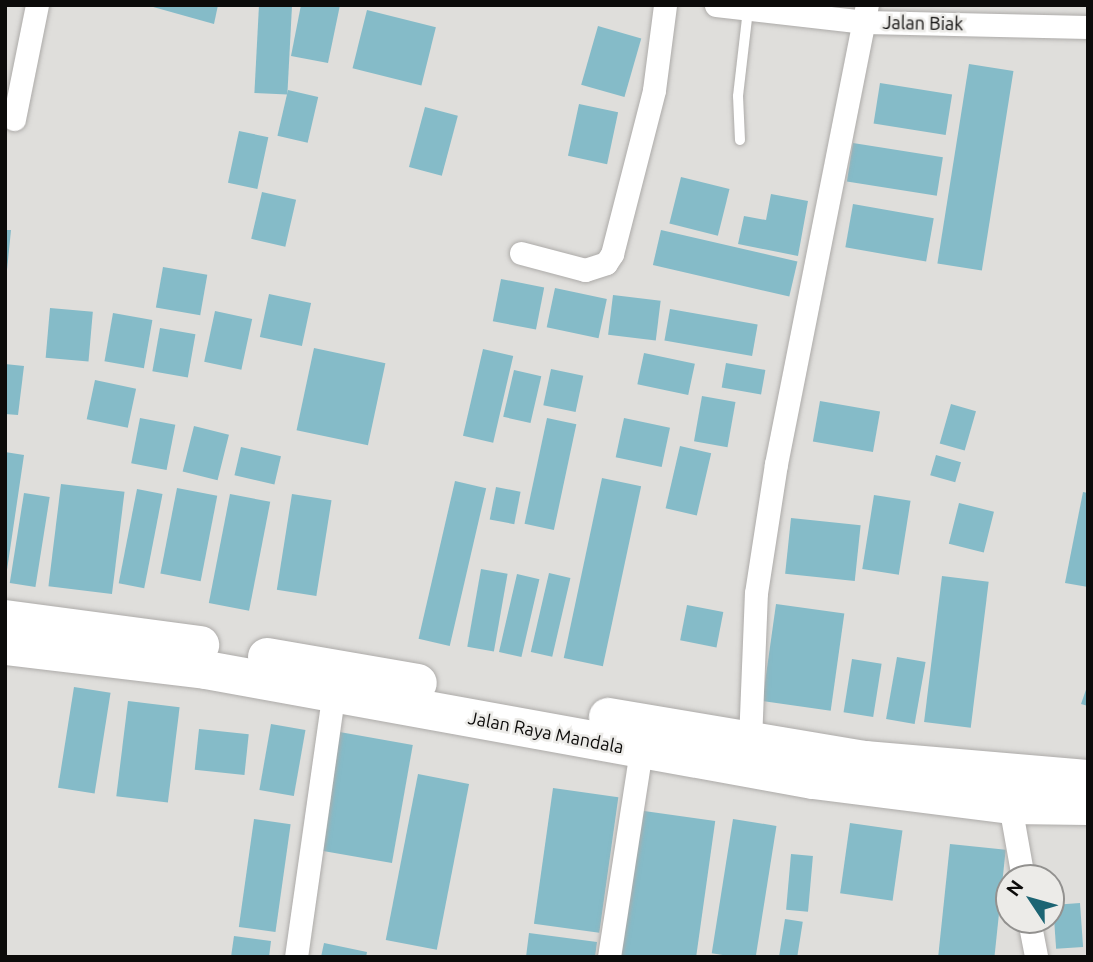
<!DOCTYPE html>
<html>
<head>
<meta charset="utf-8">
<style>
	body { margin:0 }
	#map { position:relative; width:1093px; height:962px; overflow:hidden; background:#dfdedb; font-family:Ubuntu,sans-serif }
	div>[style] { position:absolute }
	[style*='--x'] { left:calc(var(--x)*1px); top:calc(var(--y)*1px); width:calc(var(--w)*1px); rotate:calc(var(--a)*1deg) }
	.building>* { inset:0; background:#85bbc8; transform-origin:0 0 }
	.roads { filter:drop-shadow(0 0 2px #adaba9) drop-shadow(0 0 2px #adaba9) }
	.lane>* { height:10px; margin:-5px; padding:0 5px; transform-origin:5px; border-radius:5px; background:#fff }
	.street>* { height:23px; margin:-11.5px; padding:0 11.5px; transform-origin:11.5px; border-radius:11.5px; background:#fff }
	.highway>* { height:38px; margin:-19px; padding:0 19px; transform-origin:19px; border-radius:19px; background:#fff }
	span { translate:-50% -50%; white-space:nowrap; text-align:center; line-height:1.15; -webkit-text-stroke:5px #ecebe8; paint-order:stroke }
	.street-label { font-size:18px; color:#0c0b0a }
	.frame { position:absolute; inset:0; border:7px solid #0c0b0a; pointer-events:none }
	.north { position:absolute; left:995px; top:864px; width:70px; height:70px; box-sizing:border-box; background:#ecebe8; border:2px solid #92918f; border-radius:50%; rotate:306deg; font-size:19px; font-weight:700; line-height:28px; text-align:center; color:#0c0b0a }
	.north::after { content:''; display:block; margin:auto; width:24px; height:32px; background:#1c6473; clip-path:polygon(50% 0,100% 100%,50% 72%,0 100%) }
</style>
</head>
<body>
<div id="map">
	<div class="building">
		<div style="clip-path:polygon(146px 5px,218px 5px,214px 24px)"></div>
		<div style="left:259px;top:5px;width:33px;height:88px;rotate:3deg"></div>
		<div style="clip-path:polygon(301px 5px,340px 5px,328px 63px,291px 56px)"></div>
		<div style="left:367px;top:10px;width:71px;height:60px;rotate:14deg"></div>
		<div style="left:598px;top:26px;width:45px;height:61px;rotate:16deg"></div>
		<div style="left:969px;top:64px;width:45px;height:202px;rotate:9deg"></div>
		<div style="left:880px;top:83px;width:73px;height:41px;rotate:9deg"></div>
		<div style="left:288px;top:90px;width:31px;height:47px;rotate:13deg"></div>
		<div style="left:579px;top:104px;width:40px;height:53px;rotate:12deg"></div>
		<div style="left:425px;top:107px;width:34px;height:62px;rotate:15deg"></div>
		<div style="left:239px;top:131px;width:30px;height:53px;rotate:12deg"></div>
		<div style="left:853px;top:143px;width:91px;height:39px;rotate:9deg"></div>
		<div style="left:681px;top:177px;width:50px;height:48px;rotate:14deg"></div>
		<div style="left:262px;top:192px;width:35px;height:48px;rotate:13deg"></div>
		<div style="clip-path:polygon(771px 194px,808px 201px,798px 256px,738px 244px,744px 216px,766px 220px)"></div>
		<div style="left:853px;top:204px;width:82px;height:44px;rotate:10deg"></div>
		<div style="clip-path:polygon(5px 230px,11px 230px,7px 270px,5px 269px)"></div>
		<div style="left:661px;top:230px;width:140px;height:36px;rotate:13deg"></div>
		<div style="left:163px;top:267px;width:45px;height:41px;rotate:10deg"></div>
		<div style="left:501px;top:279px;width:44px;height:43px;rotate:11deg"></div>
		<div style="left:555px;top:288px;width:53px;height:40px;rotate:12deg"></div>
		<div style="left:269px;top:294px;width:43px;height:44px;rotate:12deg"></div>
		<div style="left:613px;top:295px;width:48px;height:40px;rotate:7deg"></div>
		<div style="left:50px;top:308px;width:43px;height:50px;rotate:5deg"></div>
		<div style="left:670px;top:309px;width:89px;height:32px;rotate:10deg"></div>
		<div style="left:215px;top:311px;width:38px;height:52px;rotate:12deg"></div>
		<div style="left:113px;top:313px;width:40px;height:49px;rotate:10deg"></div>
		<div style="left:160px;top:328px;width:36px;height:44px;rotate:10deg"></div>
		<div style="left:314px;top:348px;width:73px;height:84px;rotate:12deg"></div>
		<div style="left:483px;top:349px;width:31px;height:89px;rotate:13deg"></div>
		<div style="left:644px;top:353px;width:52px;height:32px;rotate:12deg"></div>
		<div style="left:726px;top:363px;width:40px;height:25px;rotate:10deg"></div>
		<div style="clip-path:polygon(5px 364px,24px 366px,18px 415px,5px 414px)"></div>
		<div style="left:551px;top:369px;width:33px;height:37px;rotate:12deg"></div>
		<div style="left:514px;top:370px;width:28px;height:48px;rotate:13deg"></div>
		<div style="left:95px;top:380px;width:42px;height:40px;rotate:12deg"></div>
		<div style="left:702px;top:396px;width:34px;height:46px;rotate:10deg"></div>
		<div style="left:820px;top:401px;width:61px;height:41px;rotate:10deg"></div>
		<div style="left:951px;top:404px;width:26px;height:41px;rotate:16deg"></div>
		<div style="left:140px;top:418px;width:36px;height:46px;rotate:11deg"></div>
		<div style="left:547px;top:418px;width:30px;height:108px;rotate:12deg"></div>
		<div style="left:624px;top:418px;width:47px;height:40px;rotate:12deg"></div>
		<div style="left:194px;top:426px;width:36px;height:47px;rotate:14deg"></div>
		<div style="left:680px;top:446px;width:32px;height:64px;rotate:13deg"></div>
		<div style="left:241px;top:447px;width:41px;height:29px;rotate:13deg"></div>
		<div style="clip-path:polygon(5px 452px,24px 455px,7px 570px,5px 569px)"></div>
		<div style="left:936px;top:455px;width:26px;height:21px;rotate:16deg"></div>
		<div style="left:602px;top:478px;width:40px;height:184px;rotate:12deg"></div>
		<div style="left:455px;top:481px;width:32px;height:162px;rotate:13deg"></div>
		<div style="left:61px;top:484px;width:64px;height:103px;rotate:7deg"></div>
		<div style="left:496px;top:487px;width:25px;height:33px;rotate:11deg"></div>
		<div style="left:177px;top:488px;width:41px;height:87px;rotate:11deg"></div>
		<div style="left:137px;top:489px;width:26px;height:96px;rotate:11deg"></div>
		<div style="clip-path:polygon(1083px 492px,1088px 493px,1088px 587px,1065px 583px)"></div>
		<div style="left:24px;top:493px;width:26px;height:91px;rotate:9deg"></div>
		<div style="left:230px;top:494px;width:41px;height:111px;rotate:11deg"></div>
		<div style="left:292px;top:494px;width:40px;height:97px;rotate:9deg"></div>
		<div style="left:874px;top:495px;width:37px;height:75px;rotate:9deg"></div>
		<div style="left:959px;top:503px;width:36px;height:42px;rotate:14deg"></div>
		<div style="left:791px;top:518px;width:70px;height:56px;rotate:6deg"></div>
		<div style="left:481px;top:569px;width:27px;height:79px;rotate:10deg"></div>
		<div style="left:549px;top:573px;width:22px;height:81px;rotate:13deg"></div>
		<div style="left:517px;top:574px;width:23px;height:80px;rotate:13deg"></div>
		<div style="left:942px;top:576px;width:47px;height:147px;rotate:7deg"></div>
		<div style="left:776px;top:604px;width:69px;height:98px;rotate:8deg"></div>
		<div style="left:687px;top:605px;width:37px;height:36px;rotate:11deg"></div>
		<div style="left:897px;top:657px;width:29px;height:63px;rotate:10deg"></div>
		<div style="left:852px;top:659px;width:30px;height:54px;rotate:9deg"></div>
		<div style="clip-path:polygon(1088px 684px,1088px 706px,1081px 704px)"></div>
		<div style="left:74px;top:687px;width:37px;height:102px;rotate:9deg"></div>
		<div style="left:128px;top:701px;width:52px;height:96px;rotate:7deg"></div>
		<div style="left:271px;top:724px;width:35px;height:67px;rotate:10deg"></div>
		<div style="left:199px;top:729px;width:50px;height:41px;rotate:6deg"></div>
		<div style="left:334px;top:731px;width:80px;height:120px;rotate:10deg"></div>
		<div style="left:418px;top:774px;width:52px;height:169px;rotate:11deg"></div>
		<div style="left:553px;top:788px;width:66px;height:137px;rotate:8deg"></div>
		<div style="left:637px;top:810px;width:79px;height:149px;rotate:8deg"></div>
		<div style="left:254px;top:819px;width:37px;height:109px;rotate:8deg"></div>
		<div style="left:733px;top:819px;width:44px;height:136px;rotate:9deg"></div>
		<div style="left:850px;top:823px;width:53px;height:71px;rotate:8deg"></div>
		<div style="left:950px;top:844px;width:56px;height:113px;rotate:6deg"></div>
		<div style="left:791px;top:854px;width:22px;height:56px;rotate:5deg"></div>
		<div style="left:1080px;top:903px;width:44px;height:27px;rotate:86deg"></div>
		<div style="left:785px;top:919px;width:18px;height:38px;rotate:9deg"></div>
		<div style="clip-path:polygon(529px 933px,597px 942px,595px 957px,526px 957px)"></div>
		<div style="clip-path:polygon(234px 936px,271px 941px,269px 957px,231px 957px)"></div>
		<div style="clip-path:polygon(324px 943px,367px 952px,366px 957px,321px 957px)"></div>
	</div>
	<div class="roads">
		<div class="lane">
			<div style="--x:740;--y:140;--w:44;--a:-92.6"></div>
			<div style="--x:738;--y:96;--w:88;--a:-83.4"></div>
		</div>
		<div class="street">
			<div style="--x:716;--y:5;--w:150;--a:6.5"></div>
			<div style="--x:865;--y:22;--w:223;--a:1.3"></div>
			<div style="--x:14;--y:119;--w:116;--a:-78.6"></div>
			<div style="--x:521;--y:253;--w:66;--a:14.9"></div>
			<div style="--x:585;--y:270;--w:22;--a:-18"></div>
			<div style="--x:606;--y:263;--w:11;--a:-56"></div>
			<div style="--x:612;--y:254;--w:169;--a:-75.6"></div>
			<div style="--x:654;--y:90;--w:86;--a:-82.6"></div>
			<div style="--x:750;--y:741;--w:148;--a:-87.7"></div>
			<div style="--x:756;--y:593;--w:131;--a:-81.2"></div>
			<div style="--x:776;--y:464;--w:468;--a:-78.8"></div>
			<div style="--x:1010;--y:805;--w:74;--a:79.9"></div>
			<div style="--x:1029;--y:920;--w:38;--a:79"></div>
			<div style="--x:296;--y:957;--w:264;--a:-81.9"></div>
			<div style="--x:609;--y:957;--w:209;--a:-81.2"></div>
		</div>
		<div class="highway">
			<div style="--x:5;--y:619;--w:197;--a:7.6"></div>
			<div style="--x:5;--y:646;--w:202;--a:6.8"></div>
			<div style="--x:206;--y:670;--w:617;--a:10.27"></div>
			<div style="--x:813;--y:780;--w:199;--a:7.2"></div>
			<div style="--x:1010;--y:805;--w:78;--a:0.7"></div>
			<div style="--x:267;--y:657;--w:153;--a:9.8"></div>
			<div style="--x:608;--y:717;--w:262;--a:9.5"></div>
			<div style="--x:866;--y:760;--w:223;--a:4.9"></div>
		</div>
	</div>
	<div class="street-label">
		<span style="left:923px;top:23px;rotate:1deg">Jalan Biak</span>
		<span style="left:546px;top:732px;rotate:11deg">Jalan Raya Mandala</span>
	</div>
	<div class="frame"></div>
	<div class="north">N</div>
</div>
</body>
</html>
